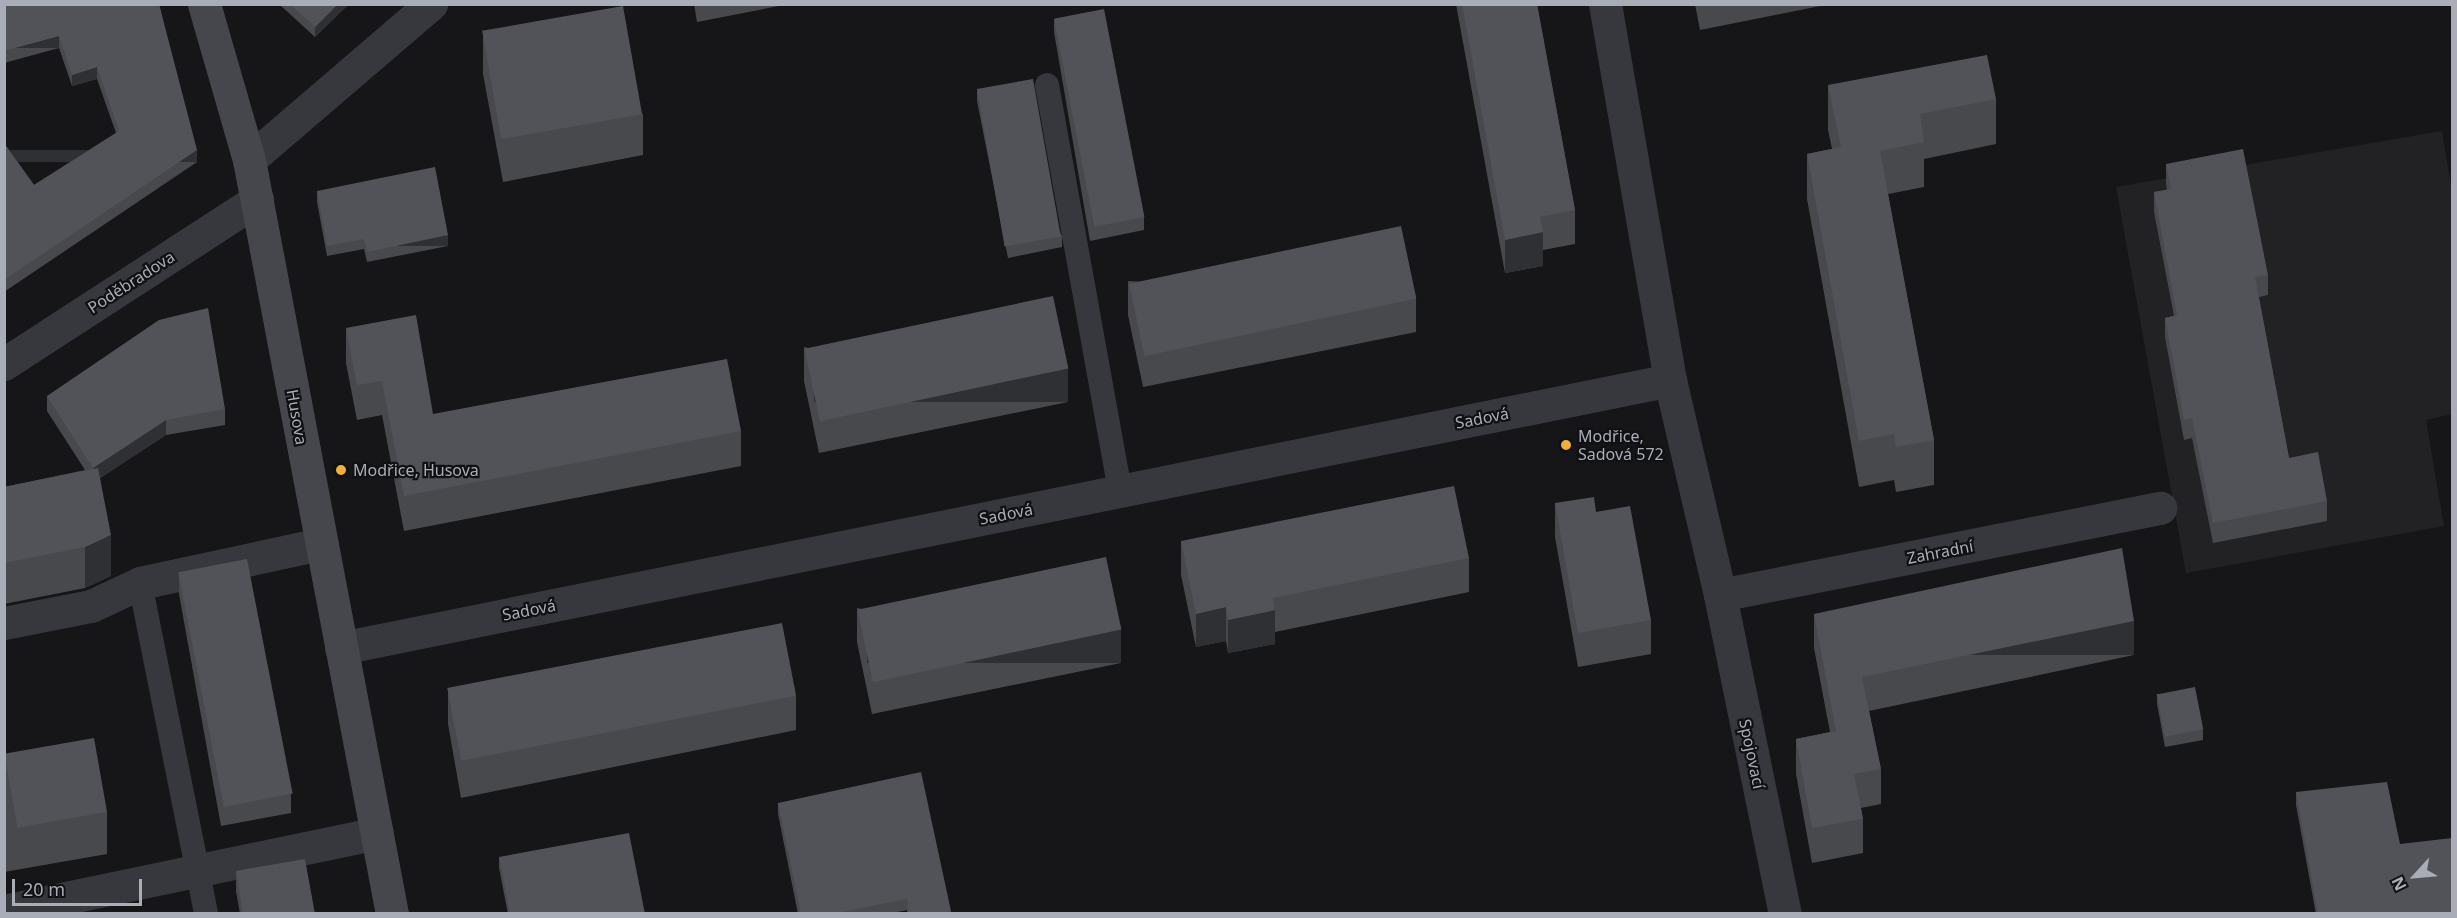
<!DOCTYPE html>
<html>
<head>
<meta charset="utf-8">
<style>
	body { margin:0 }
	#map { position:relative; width:2457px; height:918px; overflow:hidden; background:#161618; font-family:"Noto Sans",sans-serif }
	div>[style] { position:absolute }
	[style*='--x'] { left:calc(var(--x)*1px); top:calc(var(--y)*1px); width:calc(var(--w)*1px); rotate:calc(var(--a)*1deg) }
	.built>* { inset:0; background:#222225 }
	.lane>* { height:24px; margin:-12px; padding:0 12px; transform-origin:12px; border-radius:12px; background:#37383d }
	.street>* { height:33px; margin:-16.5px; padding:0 16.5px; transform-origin:16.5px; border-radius:16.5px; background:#37383d }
	.secondary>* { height:33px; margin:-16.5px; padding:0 16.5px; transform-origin:16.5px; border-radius:16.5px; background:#45474d }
	.wall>* { inset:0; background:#47494d }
	.shaded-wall>* { inset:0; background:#2f3033; transform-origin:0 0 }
	.building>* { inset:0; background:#525359; transform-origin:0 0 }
	.dots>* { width:16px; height:16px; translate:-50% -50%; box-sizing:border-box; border:3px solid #111113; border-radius:50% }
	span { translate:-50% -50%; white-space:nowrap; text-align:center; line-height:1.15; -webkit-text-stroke:4.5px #111113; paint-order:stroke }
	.street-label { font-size:16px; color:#a8adb8 }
	.poi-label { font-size:16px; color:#a8adb8 }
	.left { translate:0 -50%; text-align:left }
	.frame { position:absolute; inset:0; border:6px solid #a8adb8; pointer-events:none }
	.north { position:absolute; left:2385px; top:846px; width:60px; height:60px; -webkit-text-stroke:4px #111113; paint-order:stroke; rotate:244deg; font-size:16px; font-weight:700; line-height:24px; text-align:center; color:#a8adb8 }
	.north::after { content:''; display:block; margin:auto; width:21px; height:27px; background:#a8adb8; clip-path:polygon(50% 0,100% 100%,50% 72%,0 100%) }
	.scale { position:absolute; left:12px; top:879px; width:130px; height:27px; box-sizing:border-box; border:3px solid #a8adb8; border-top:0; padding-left:8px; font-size:18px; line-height:21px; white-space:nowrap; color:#a8adb8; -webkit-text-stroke:4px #111113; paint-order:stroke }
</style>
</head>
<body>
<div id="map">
	<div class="built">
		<div style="clip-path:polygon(2442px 131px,2452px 191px,2452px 414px,2426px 420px,2444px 526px,2186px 573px,2116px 187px)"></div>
	</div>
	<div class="lane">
		<div style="--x:1047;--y:85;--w:413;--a:79.8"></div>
		<div style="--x:140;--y:583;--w:338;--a:78.7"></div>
	</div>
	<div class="street">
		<div style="--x:1605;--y:4;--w:382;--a:80.2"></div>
		<div style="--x:1670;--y:380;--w:221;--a:76.9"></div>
		<div style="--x:1720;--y:595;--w:326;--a:78.5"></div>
		<div style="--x:249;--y:160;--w:240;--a:-40.6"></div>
		<div style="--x:4;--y:364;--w:302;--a:-33"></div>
		<div style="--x:1720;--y:595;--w:449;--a:-11.2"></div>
		<div style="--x:4;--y:623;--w:89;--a:-11.1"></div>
		<div style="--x:91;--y:606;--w:54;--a:-25.1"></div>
		<div style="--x:140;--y:583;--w:185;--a:-12.2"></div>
		<div style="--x:341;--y:648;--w:1356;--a:-11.4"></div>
		<div style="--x:4;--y:911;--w:381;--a:-11.8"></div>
	</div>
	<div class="secondary">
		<div style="--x:204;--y:4;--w:162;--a:73.9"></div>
		<div style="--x:249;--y:160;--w:767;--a:79.26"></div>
	</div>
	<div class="wall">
		<div style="clip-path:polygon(4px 4px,159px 4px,197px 162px,4px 292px,4px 143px,34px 185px,116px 133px,97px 79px,72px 86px,59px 48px,4px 63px)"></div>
		<div style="clip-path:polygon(279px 4px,349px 4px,315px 37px)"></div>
		<div style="clip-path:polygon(694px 4px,789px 4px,697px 22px)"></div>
		<div style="clip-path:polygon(1456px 4px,1537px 4px,1575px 210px,1575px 244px,1543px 250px,1543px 266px,1505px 273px)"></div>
		<div style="clip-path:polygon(1695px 4px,1830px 4px,1700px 30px)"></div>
		<div style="clip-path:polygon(1054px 19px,1144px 217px,1144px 230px,1090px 241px,1054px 32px)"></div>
		<div style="clip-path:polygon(483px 33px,643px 114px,643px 155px,503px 182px,483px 74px)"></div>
		<div style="clip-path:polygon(1828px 85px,1996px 99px,1996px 144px,1924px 159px,1924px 187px,1888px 194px,1934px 440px,1934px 485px,1896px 492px,1894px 480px,1859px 487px,1807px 199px,1807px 154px,1832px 149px,1828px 130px)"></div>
		<div style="clip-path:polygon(977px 90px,1062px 236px,1062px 247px,1008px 258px,977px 101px)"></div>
		<div style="clip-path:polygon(2166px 164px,2268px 275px,2268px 295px,2259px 297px,2289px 458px,2327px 501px,2327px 521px,2213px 543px,2192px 438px,2184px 440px,2165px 337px,2165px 318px,2174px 316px,2154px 212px,2154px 192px,2167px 190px,2166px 184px)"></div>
		<div style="clip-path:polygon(317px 191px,448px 246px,367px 262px,364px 249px,327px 256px,317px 202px)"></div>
		<div style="clip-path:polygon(1128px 281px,1416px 298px,1416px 332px,1143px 387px,1128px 315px)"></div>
		<div style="clip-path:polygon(346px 328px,433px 414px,741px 431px,741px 466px,404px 531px,382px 415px,357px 420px,346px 363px)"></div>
		<div style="clip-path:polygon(804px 347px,1068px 402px,819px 453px,804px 381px)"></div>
		<div style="clip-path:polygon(47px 396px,225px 409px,225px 425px,166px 435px,100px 478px,111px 576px,85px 588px,4px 604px,4px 487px,85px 470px,47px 411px)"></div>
		<div style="clip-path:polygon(1555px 503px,1596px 512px,1651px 620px,1651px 654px,1578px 667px,1555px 537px)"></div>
		<div style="clip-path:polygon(1181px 541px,1469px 558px,1469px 592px,1275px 632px,1275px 644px,1228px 653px,1226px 641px,1196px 647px,1181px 575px)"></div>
		<div style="clip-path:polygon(179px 574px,291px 794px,291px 813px,221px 826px,179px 594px)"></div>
		<div style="clip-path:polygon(857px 608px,1121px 663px,872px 714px,857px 642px)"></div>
		<div style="clip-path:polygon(1814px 614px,2134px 655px,1869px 711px,1881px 769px,1881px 804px,1861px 808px,1863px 819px,1863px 853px,1812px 863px,1796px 774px,1796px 739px,1830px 732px,1814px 648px)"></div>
		<div style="clip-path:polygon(448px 690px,796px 696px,796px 730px,461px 798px,448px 724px)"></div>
		<div style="clip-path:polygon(2157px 694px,2203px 729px,2203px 740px,2165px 747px,2157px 704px)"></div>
		<div style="clip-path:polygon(4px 754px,107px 812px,107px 854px,4px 872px)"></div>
		<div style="clip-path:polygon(2296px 792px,2400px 844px,2452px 914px,2316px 914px,2296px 805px)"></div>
		<div style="clip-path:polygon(778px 803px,951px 911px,951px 914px,907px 914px,907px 910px,887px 914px,798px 914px,778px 814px)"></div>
		<div style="clip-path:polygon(499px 857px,645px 914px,508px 914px,499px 868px)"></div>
		<div style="clip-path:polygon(236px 871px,315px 914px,240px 914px,236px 891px)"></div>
	</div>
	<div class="shaded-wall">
		<div style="clip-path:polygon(338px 4px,349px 4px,315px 37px,315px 27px)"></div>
		<div style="left:59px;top:36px;width:12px;height:57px;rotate:90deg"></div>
		<div style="clip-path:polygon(97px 67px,97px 79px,72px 86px,72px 75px)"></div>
		<div style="left:197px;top:150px;width:12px;height:233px;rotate:90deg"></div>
		<div style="clip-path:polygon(1543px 232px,1543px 266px,1505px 273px,1505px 240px)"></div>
		<div style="left:448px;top:235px;width:11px;height:83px;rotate:90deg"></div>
		<div style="left:1068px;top:368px;width:34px;height:254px;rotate:90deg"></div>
		<div style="clip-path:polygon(166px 420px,166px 435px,93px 483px,93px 468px)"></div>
		<div style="clip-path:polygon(111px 535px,111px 576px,85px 588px,85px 547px)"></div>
		<div style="clip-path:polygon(1226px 607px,1226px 641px,1196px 647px,1196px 614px)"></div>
		<div style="clip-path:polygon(1275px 610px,1275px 644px,1228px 653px,1228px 620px)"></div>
		<div style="left:2134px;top:621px;width:34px;height:278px;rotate:90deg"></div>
		<div style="left:1121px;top:629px;width:34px;height:254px;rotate:90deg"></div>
	</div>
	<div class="building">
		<div style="clip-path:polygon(4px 4px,159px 4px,197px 150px,4px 280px,4px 143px,34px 185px,119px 131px,97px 67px,72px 75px,59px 36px,4px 51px)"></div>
		<div style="clip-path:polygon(290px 4px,338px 4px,315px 27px)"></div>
		<div style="clip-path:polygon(1462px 4px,1537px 4px,1575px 210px,1540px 217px,1543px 232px,1505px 240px)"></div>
		<div style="left:623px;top:6px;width:110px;height:143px;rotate:80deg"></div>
		<div style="left:1104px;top:9px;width:212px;height:51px;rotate:79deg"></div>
		<div style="clip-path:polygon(1987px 55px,1996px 99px,1920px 114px,1924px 142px,1880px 151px,1934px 440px,1896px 447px,1894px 434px,1859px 441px,1807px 154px,1841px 147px,1828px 85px)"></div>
		<div style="left:1033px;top:79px;width:160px;height:57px;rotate:80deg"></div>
		<div style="clip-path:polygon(2243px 149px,2268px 275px,2255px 277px,2289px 458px,2318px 452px,2327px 501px,2213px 523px,2192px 418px,2184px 420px,2165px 318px,2177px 315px,2154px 192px,2171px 189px,2166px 164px)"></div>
		<div style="clip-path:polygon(435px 167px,448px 235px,367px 252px,364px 239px,327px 246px,317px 191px)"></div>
		<div style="left:1401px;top:226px;width:74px;height:278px;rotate:78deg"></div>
		<div style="left:1053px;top:296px;width:74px;height:254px;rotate:78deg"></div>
		<div style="clip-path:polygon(208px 308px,225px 409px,166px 420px,93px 468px,47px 396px,159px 320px)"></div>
		<div style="clip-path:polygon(416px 315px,433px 414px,727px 359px,741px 431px,404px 496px,382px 381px,357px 385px,346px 328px)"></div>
		<div style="clip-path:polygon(98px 468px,111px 535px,85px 547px,4px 563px,4px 487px)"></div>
		<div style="clip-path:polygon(1454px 486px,1469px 558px,1273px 598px,1275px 610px,1228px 620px,1226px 607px,1196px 614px,1181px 541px)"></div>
		<div style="clip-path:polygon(1594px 497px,1596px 512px,1630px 506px,1651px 620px,1578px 633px,1555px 503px)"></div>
		<div style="clip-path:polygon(2122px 548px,2134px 621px,1862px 677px,1881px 769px,1854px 774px,1863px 819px,1812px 828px,1796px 739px,1836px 731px,1814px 614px)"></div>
		<div style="left:1106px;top:557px;width:74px;height:254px;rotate:78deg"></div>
		<div style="left:247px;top:559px;width:239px;height:70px;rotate:79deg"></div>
		<div style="left:782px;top:623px;width:74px;height:341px;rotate:79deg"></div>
		<div style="left:2195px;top:687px;width:43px;height:39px;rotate:79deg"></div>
		<div style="left:94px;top:738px;width:75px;height:91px;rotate:80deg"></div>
		<div style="clip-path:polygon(921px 772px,951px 911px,939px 914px,909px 914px,907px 899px,842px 912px,843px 914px,801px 914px,778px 803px)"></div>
		<div style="clip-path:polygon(2387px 782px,2400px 844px,2452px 838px,2452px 914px,2318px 914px,2296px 792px)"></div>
		<div style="clip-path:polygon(629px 833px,645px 914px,510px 914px,499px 857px)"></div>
		<div style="clip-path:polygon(305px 859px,315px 914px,243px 914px,236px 871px)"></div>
	</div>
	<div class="dots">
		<div style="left:1566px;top:445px;background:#f2b134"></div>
		<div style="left:341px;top:470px;background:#f2b134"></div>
	</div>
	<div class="street-label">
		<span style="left:131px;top:282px;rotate:-33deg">Poděbradova</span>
		<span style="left:297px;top:417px;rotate:80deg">Husova</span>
		<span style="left:1482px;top:418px;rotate:-11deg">Sadová</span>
		<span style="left:1006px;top:514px;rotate:-11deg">Sadová</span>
		<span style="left:1940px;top:552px;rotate:-11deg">Zahradní</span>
		<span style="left:529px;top:610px;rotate:-11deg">Sadová</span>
		<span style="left:1752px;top:754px;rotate:78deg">Spojovací</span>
	</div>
	<div class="poi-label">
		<span class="left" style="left:1578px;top:445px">Modřice,<br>Sadová 572</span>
		<span class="left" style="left:353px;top:470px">Modřice, Husova</span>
	</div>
	<div class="frame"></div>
	<div class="north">N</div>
	<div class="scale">20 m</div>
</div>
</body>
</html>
